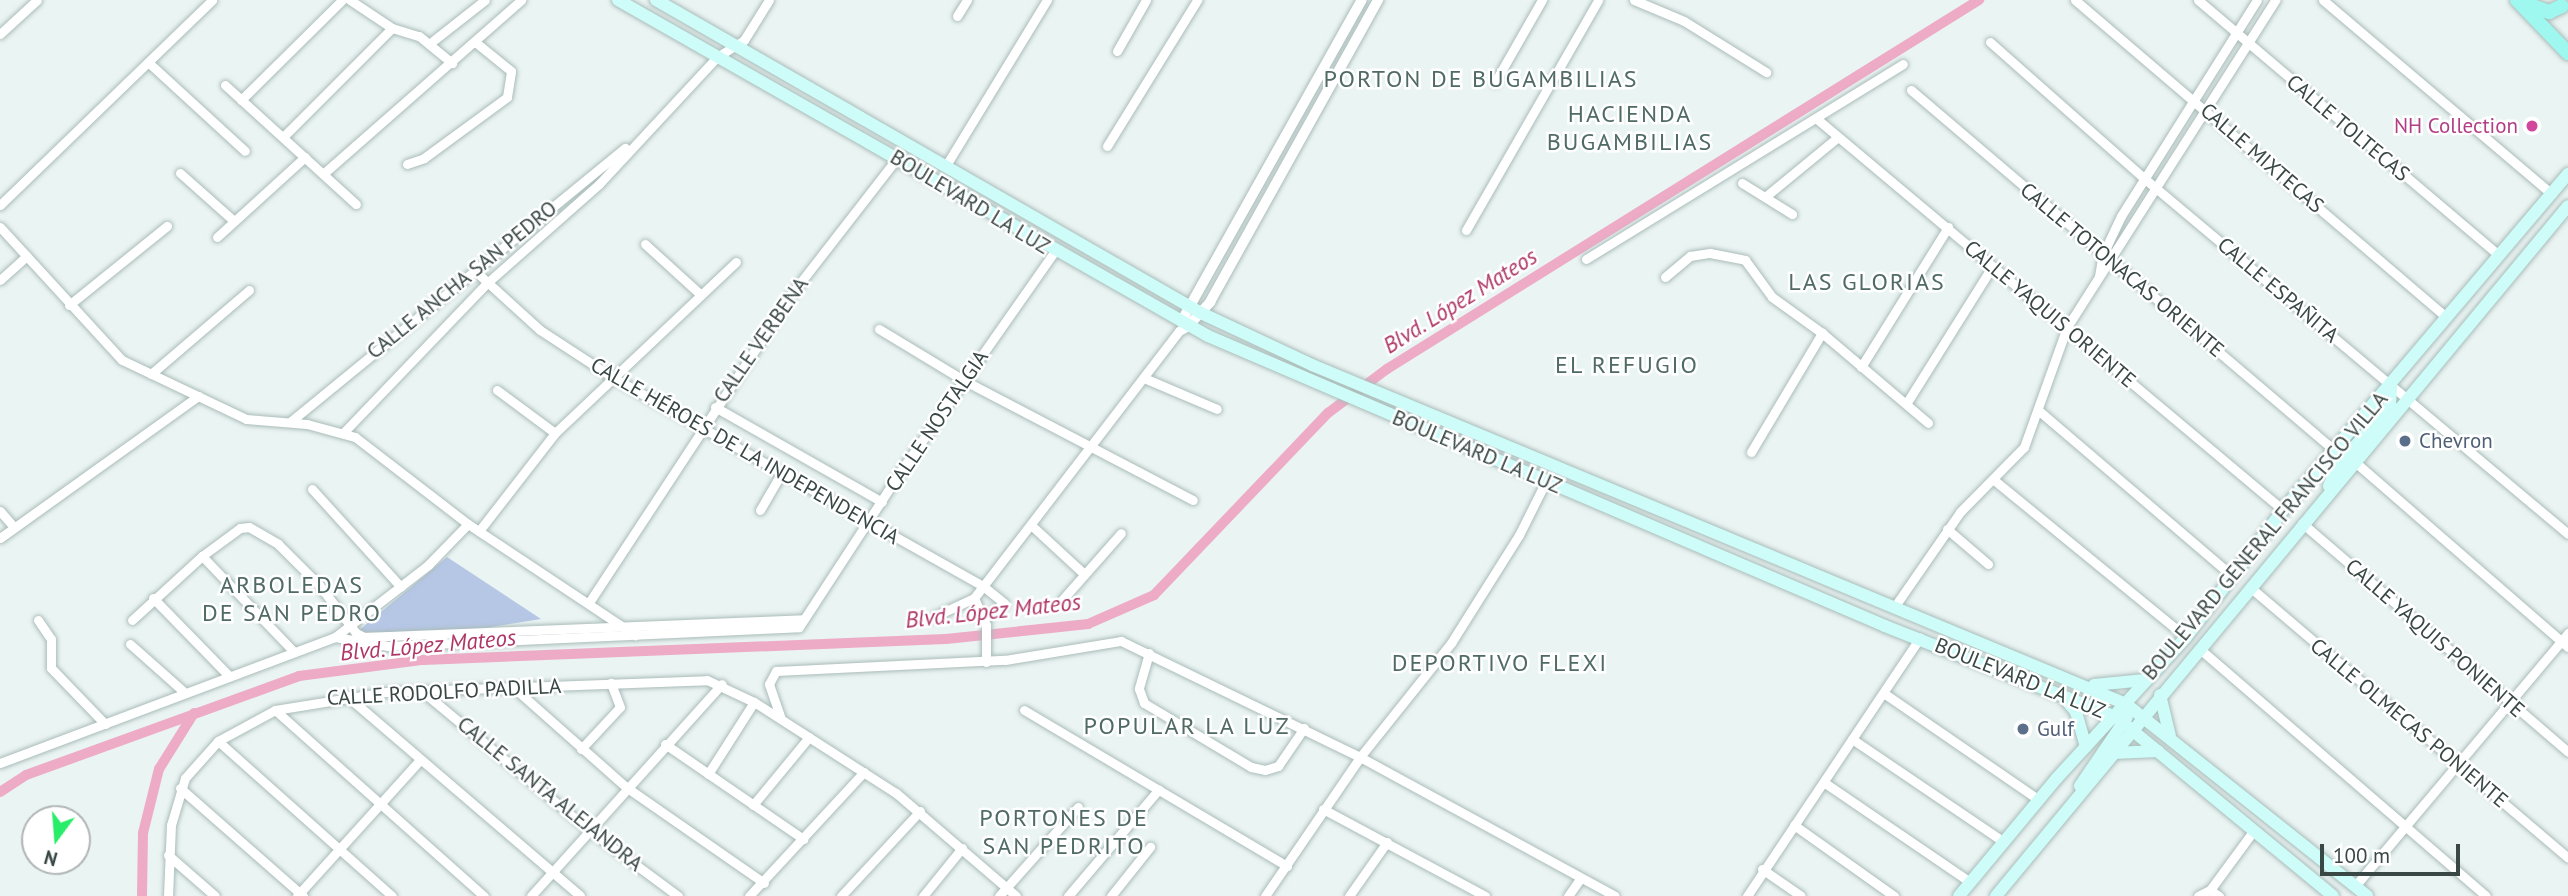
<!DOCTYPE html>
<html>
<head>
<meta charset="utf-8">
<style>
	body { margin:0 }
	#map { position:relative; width:2568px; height:896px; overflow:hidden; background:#eaf4f3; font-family:"PT Sans",sans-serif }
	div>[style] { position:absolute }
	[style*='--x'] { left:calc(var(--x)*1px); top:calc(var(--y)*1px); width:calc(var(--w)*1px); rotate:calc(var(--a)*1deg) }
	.green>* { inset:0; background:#b6c7e6 }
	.canal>* { height:10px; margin:-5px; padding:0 5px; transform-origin:5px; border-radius:5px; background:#edabc6 }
	.roads { filter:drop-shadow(0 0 2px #aabcb9) drop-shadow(0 0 2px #aabcb9) }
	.minor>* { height:9px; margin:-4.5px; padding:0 4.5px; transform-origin:4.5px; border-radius:4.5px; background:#fff }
	.tertiary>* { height:10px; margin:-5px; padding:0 5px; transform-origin:5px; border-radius:5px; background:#fff }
	.secondary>* { height:12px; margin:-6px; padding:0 6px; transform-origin:6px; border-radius:6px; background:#cdfcf9 }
	.primary>* { height:14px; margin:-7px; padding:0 7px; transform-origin:7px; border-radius:7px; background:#9ff8ef }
	.dots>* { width:19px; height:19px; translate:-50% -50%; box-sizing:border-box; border:4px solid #fff; border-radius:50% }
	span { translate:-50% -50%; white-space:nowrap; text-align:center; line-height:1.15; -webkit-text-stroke:5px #fff; paint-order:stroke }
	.hotel-label { font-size:21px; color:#b23c85 }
	.right { translate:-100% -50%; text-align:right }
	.street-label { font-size:21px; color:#394845 }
	.service-label { font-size:21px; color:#4e5e75 }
	.left { translate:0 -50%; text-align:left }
	.water-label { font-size:23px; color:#ae3767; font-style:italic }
	.quarter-label { font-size:24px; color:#506a64; letter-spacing:2px }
	.north { position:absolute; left:21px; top:805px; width:70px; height:70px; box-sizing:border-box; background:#fff; border:2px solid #b0b6b5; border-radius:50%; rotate:196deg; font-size:19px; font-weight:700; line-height:28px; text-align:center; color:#394845 }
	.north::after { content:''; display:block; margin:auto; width:24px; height:32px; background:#28ed69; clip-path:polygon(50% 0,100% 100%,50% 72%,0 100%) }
	.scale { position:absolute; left:2320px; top:844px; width:140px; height:32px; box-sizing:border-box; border:4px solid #394845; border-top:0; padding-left:9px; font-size:21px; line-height:24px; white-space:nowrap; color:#394845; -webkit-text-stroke:5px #fff; paint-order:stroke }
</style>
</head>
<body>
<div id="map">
	<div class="green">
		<div style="clip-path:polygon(447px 557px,541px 619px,455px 633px,357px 632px)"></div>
	</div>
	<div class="canal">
		<div style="--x:0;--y:792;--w:31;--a:-33"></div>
		<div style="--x:26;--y:775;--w:290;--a:-19.9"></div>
		<div style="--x:299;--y:676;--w:125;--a:-7.4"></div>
		<div style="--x:423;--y:660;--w:523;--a:-2.3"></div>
		<div style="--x:946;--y:639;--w:143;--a:-6"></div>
		<div style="--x:1088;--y:624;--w:72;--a:-23.7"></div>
		<div style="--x:1154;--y:595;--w:252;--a:-46.3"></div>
		<div style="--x:1328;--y:413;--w:74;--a:-36.7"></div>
		<div style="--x:1387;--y:369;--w:698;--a:-31.94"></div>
		<div style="--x:142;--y:896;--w:63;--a:-89.1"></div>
		<div style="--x:143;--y:833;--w:66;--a:-76"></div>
		<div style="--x:159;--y:769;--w:66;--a:-58"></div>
	</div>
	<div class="roads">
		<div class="minor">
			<div style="--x:350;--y:0;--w:50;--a:33.7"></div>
			<div style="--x:392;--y:28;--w:28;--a:17"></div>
			<div style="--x:419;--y:36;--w:43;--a:39.3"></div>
			<div style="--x:1634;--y:0;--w:54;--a:22.8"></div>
			<div style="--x:1684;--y:21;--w:97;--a:31.9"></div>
			<div style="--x:2075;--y:0;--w:489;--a:40.5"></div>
			<div style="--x:2198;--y:0;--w:394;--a:40.3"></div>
			<div style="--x:2323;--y:0;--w:300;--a:40.3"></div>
			<div style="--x:957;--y:16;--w:19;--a:-58"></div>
			<div style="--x:0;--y:34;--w:50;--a:-42.6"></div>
			<div style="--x:1990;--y:42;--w:207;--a:41.5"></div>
			<div style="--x:2145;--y:179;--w:552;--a:40"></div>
			<div style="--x:429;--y:44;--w:71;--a:-38.2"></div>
			<div style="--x:1117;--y:51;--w:59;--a:-60.4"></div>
			<div style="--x:149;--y:63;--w:130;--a:42.5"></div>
			<div style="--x:1495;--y:82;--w:95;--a:-60.2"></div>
			<div style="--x:225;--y:85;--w:177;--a:42.3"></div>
			<div style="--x:1911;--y:90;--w:555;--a:40.4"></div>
			<div style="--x:241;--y:100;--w:142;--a:-44.7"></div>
			<div style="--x:1817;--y:119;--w:608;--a:40"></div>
			<div style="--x:283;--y:137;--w:154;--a:-45"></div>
			<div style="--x:1107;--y:146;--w:172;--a:-58.3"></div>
			<div style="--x:407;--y:164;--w:18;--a:-19"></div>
			<div style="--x:424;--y:158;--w:103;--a:-36.3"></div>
			<div style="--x:507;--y:97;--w:26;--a:-81"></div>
			<div style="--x:511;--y:71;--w:46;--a:-141.1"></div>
			<div style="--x:945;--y:167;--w:196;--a:-58.6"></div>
			<div style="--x:180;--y:173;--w:72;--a:41.6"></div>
			<div style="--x:323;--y:174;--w:264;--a:-41.3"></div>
			<div style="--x:1742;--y:183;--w:59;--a:31.8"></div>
			<div style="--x:1765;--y:197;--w:94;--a:-39.4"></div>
			<div style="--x:0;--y:205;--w:295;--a:-44"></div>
			<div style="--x:0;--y:227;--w:180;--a:47.5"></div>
			<div style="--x:122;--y:360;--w:137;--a:25.4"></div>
			<div style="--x:246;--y:419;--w:61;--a:4.7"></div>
			<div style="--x:307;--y:424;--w:50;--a:15.2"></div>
			<div style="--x:355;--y:437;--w:143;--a:37.6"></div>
			<div style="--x:468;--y:524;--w:201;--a:33.6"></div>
			<div style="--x:1466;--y:230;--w:265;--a:-60.1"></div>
			<div style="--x:217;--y:237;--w:119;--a:-42.3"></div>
			<div style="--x:645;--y:244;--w:74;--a:42.3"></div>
			<div style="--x:1586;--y:259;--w:372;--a:-31.6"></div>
			<div style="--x:474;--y:270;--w:89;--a:42.3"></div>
			<div style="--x:540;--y:330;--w:86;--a:33.1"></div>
			<div style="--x:612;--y:377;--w:426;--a:29.4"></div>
			<div style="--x:983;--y:586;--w:27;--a:39"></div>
			<div style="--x:1004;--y:603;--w:26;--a:141"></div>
			<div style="--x:2099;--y:276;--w:22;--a:-80"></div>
			<div style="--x:2103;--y:254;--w:42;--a:-64.7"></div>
			<div style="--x:2121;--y:216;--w:255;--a:-57.8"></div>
			<div style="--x:1665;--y:277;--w:33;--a:-40"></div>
			<div style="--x:1690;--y:256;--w:20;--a:-9"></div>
			<div style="--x:1710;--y:253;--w:36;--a:11"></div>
			<div style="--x:1745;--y:260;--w:46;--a:53.9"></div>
			<div style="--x:1772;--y:297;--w:62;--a:35.8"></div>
			<div style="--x:1822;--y:333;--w:139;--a:40.3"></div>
			<div style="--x:0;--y:280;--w:36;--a:-42"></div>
			<div style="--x:69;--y:305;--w:126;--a:-38.9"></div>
			<div style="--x:879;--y:329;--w:100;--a:31.2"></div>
			<div style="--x:965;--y:381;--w:257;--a:27.6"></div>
			<div style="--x:1861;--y:367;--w:165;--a:-58.1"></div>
			<div style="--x:151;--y:374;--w:129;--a:-40.6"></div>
			<div style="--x:1144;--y:378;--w:79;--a:23"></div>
			<div style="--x:497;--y:390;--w:72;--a:36.6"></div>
			<div style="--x:1906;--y:404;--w:162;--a:-57.9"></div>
			<div style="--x:715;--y:407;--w:192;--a:29.6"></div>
			<div style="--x:2038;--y:410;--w:254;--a:40.5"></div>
			<div style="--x:290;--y:422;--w:433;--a:-39.3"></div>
			<div style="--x:344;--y:432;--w:207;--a:-46.2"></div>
			<div style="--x:487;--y:283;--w:149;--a:-41.5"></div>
			<div style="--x:599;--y:184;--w:173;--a:-47.1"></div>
			<div style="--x:717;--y:57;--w:32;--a:-32"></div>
			<div style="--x:744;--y:40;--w:47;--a:-58"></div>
			<div style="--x:1751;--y:452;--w:139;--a:-59.2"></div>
			<div style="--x:2355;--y:462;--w:282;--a:41"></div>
			<div style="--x:1994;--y:480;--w:248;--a:39.3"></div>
			<div style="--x:312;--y:489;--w:132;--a:47.8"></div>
			<div style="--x:760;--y:510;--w:44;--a:-59.9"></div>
			<div style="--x:0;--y:511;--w:21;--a:49"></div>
			<div style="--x:2302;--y:523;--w:351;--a:40.7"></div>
			<div style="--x:1031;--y:525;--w:71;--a:42.7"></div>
			<div style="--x:1947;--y:529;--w:54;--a:40.5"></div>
			<div style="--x:479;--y:531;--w:124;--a:-52.2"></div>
			<div style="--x:555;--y:433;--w:249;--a:-43.4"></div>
			<div style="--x:0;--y:538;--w:244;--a:-35.6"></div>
			<div style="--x:202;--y:556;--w:133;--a:46.2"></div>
			<div style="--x:2251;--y:588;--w:416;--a:40.4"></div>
			<div style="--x:153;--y:598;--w:109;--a:45.7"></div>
			<div style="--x:974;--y:598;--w:30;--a:66"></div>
			<div style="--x:986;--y:625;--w:37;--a:90"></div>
			<div style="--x:1062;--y:600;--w:89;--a:-48.6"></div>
			<div style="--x:590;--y:601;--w:365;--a:-56.7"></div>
			<div style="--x:790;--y:296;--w:175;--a:-52.2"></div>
			<div style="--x:1895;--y:606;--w:114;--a:-55.3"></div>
			<div style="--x:1960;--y:512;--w:91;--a:-45.4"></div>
			<div style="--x:2024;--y:447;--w:127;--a:-70.3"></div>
			<div style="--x:2067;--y:327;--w:388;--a:-57.5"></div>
			<div style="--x:933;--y:617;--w:45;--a:-24.9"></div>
			<div style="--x:974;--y:598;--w:337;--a:-52.5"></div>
			<div style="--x:1179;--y:331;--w:10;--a:-29"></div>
			<div style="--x:38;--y:620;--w:23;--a:56"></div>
			<div style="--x:51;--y:639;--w:29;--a:90"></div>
			<div style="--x:51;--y:668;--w:78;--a:46"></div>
			<div style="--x:132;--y:620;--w:95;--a:-42.4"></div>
			<div style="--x:202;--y:556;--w:47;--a:-36.4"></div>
			<div style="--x:240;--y:528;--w:9;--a:-6"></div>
			<div style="--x:249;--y:527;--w:34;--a:30"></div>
			<div style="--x:278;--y:544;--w:58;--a:45"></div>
			<div style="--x:319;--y:585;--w:61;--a:52.4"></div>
			<div style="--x:356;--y:633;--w:9;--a:27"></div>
			<div style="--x:364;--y:637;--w:440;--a:-2.3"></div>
			<div style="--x:335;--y:637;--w:54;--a:9.6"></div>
			<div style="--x:388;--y:646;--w:411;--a:-2.6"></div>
			<div style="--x:799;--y:627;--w:181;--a:-56.9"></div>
			<div style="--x:898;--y:475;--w:272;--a:-55"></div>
			<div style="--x:130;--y:644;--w:71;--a:41.6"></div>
			<div style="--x:2201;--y:650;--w:376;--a:40.8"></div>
			<div style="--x:1149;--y:653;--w:37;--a:106"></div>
			<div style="--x:1139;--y:689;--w:15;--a:70"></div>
			<div style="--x:1144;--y:703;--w:125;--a:30.9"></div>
			<div style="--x:1251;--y:767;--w:14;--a:12"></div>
			<div style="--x:1265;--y:770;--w:14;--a:-17"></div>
			<div style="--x:1278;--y:766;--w:46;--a:-55.6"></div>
			<div style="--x:513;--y:687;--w:151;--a:41.5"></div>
			<div style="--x:626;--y:787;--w:168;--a:34.8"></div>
			<div style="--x:422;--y:691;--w:217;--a:39.8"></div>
			<div style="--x:589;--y:830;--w:111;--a:36.6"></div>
			<div style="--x:1885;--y:694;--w:187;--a:34.5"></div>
			<div style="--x:347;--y:696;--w:307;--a:40.6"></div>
			<div style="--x:275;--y:710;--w:280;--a:41.7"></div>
			<div style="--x:1024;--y:710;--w:306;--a:30.7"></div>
			<div style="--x:781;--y:719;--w:37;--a:-109"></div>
			<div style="--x:769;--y:684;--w:15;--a:-62"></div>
			<div style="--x:776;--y:671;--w:229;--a:-2.8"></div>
			<div style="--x:1005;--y:660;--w:118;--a:-9.3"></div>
			<div style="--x:1121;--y:641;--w:266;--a:25.9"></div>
			<div style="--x:1360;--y:757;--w:290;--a:28.6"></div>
			<div style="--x:1852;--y:739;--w:184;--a:34.1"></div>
			<div style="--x:218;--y:741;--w:233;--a:41.7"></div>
			<div style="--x:665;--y:744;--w:168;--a:34.5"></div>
			<div style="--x:581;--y:749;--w:57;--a:-47.1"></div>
			<div style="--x:620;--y:707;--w:26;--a:-111"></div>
			<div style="--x:0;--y:763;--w:358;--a:-20.6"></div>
			<div style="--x:335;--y:637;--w:118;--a:-37.7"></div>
			<div style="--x:428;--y:565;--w:57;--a:-45.7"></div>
			<div style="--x:708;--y:774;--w:85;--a:-57.4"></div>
			<div style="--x:1825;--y:783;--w:176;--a:34.3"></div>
			<div style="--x:180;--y:788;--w:164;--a:41.3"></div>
			<div style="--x:753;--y:805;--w:88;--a:-50.5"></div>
			<div style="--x:1323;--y:809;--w:184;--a:28.2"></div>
			<div style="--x:1794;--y:825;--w:123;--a:35.4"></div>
			<div style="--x:168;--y:855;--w:62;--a:41.1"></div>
			<div style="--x:1762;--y:869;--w:47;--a:34.7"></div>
			<div style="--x:2355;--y:886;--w:331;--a:-49.9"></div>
			<div style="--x:2210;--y:890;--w:74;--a:-53.7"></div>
			<div style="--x:168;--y:896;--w:71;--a:-87.6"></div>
			<div style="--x:171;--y:825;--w:49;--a:-73.4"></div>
			<div style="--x:185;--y:778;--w:50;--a:-48.3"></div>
			<div style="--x:218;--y:741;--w:65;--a:-28.5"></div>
			<div style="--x:275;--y:710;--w:112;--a:-9.2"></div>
			<div style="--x:386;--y:692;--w:321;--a:-2.1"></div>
			<div style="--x:707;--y:680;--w:52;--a:25.1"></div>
			<div style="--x:754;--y:702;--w:169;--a:32.7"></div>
			<div style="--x:896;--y:793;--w:158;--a:40.6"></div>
			<div style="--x:297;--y:896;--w:183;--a:-47.9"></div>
			<div style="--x:531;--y:896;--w:285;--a:-48"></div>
			<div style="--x:749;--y:896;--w:169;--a:-47.2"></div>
			<div style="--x:841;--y:896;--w:116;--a:-47.1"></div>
			<div style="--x:923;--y:896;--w:62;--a:-50.9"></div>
			<div style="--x:999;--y:896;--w:119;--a:-48.4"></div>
			<div style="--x:1068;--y:896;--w:140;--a:-49.6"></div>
			<div style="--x:1111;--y:896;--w:63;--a:-51.5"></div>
			<div style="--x:1265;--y:896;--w:168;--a:-55.6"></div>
			<div style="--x:1360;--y:757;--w:146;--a:-51.4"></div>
			<div style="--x:1451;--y:643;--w:128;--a:-57.8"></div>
			<div style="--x:1519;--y:535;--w:60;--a:-63.4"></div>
			<div style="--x:1349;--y:896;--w:66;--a:-54.9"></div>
			<div style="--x:1568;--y:896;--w:21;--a:-55"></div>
			<div style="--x:1747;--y:896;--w:311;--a:-56.2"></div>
			<div style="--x:2198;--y:896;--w:13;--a:-27"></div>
			<div style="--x:2210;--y:890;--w:11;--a:34"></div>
		</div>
		<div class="tertiary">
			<div style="--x:1181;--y:322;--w:369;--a:-60.7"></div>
			<div style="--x:1188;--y:326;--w:33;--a:-47"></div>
			<div style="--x:1210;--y:302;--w:346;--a:-60.9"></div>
		</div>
		<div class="secondary">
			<div style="--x:618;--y:0;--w:679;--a:29.66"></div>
			<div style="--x:1208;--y:336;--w:736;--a:23.19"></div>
			<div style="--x:1885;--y:626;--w:248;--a:21.5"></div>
			<div style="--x:2116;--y:717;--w:281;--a:39.5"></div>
			<div style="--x:656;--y:0;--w:628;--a:29.87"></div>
			<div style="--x:1201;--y:313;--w:123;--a:25.1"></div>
			<div style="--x:1312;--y:365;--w:882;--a:22.61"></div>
			<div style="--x:2126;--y:704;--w:308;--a:38.5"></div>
			<div style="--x:2329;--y:486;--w:22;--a:-66"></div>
			<div style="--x:2338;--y:466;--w:79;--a:-49.1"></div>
			<div style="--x:2390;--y:406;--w:21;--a:-87"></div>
			<div style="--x:2094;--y:685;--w:51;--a:-5.6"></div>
			<div style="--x:2160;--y:695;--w:42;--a:76.3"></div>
			<div style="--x:2066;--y:700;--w:16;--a:50"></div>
			<div style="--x:2076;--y:712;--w:36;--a:74"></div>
			<div style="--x:2113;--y:753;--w:45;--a:-2.5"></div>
			<div style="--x:2080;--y:786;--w:83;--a:-55.7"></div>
			<div style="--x:1959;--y:896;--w:153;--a:-50.3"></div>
			<div style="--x:2057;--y:778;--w:191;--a:-47.5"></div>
			<div style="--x:2186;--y:637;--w:160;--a:-52.6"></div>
			<div style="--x:2283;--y:510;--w:441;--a:-49.7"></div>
			<div style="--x:1996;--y:896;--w:896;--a:-50.34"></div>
		</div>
		<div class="primary">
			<div style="--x:2517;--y:0;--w:74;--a:46.1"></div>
			<div style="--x:2525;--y:3;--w:26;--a:21"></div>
			<div style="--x:2549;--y:12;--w:14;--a:-25"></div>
		</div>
	</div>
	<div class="dots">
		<div style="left:2532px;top:126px;background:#d1479c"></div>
		<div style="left:2405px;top:441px;background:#5c6f8a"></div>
		<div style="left:2023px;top:729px;background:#5c6f8a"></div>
	</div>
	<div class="hotel-label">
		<span class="right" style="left:2518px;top:126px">NH Collection</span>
	</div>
	<div class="street-label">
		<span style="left:2348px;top:128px;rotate:40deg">CALLE TOLTECAS</span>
		<span style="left:2262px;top:158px;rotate:41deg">CALLE MIXTECAS</span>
		<span style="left:970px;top:202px;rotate:31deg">BOULEVARD LA LUZ</span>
		<span style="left:2122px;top:270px;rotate:40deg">CALLE TOTONACAS ORIENTE</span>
		<span style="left:462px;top:280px;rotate:-39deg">CALLE ANCHA SAN PEDRO</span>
		<span style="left:2278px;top:290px;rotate:40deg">CALLE ESPAÑITA</span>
		<span style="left:2050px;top:314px;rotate:40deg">CALLE YAQUIS ORIENTE</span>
		<span style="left:761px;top:340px;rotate:-55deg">CALLE VERBENA</span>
		<span style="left:937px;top:421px;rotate:-56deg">CALLE NOSTALGIA</span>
		<span style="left:745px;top:451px;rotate:30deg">CALLE HÉROES DE LA INDEPENDENCIA</span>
		<span style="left:1477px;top:452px;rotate:23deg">BOULEVARD LA LUZ</span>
		<span style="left:2265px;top:536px;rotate:-50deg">BOULEVARD GENERAL FRANCISCO VILLA</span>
		<span style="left:2435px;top:638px;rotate:41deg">CALLE YAQUIS PONIENTE</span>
		<span style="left:2020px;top:678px;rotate:22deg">BOULEVARD LA LUZ</span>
		<span style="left:444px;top:692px;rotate:-3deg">CALLE RODOLFO PADILLA</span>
		<span style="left:2409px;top:723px;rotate:40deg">CALLE OLMECAS PONIENTE</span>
		<span style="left:550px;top:794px;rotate:39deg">CALLE SANTA ALEJANDRA</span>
	</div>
	<div class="service-label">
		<span class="left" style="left:2419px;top:441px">Chevron</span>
		<span class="left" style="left:2037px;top:729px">Gulf</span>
	</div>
	<div class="water-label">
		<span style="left:1460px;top:301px;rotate:-32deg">Blvd. López Mateos</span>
		<span style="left:993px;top:611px;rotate:-6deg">Blvd. López Mateos</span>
		<span style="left:428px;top:645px;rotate:-5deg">Blvd. López Mateos</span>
	</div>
	<div class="quarter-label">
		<span style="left:1481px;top:79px">PORTON DE BUGAMBILIAS</span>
		<span style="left:1630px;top:128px">HACIENDA<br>BUGAMBILIAS</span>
		<span style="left:1867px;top:282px">LAS GLORIAS</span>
		<span style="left:1627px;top:365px">EL REFUGIO</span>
		<span style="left:292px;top:599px">ARBOLEDAS<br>DE SAN PEDRO</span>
		<span style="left:1500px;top:663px">DEPORTIVO FLEXI</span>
		<span style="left:1187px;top:726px">POPULAR LA LUZ</span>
		<span style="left:1064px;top:832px">PORTONES DE<br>SAN PEDRITO</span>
	</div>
	<div class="north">N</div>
	<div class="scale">100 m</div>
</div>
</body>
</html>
